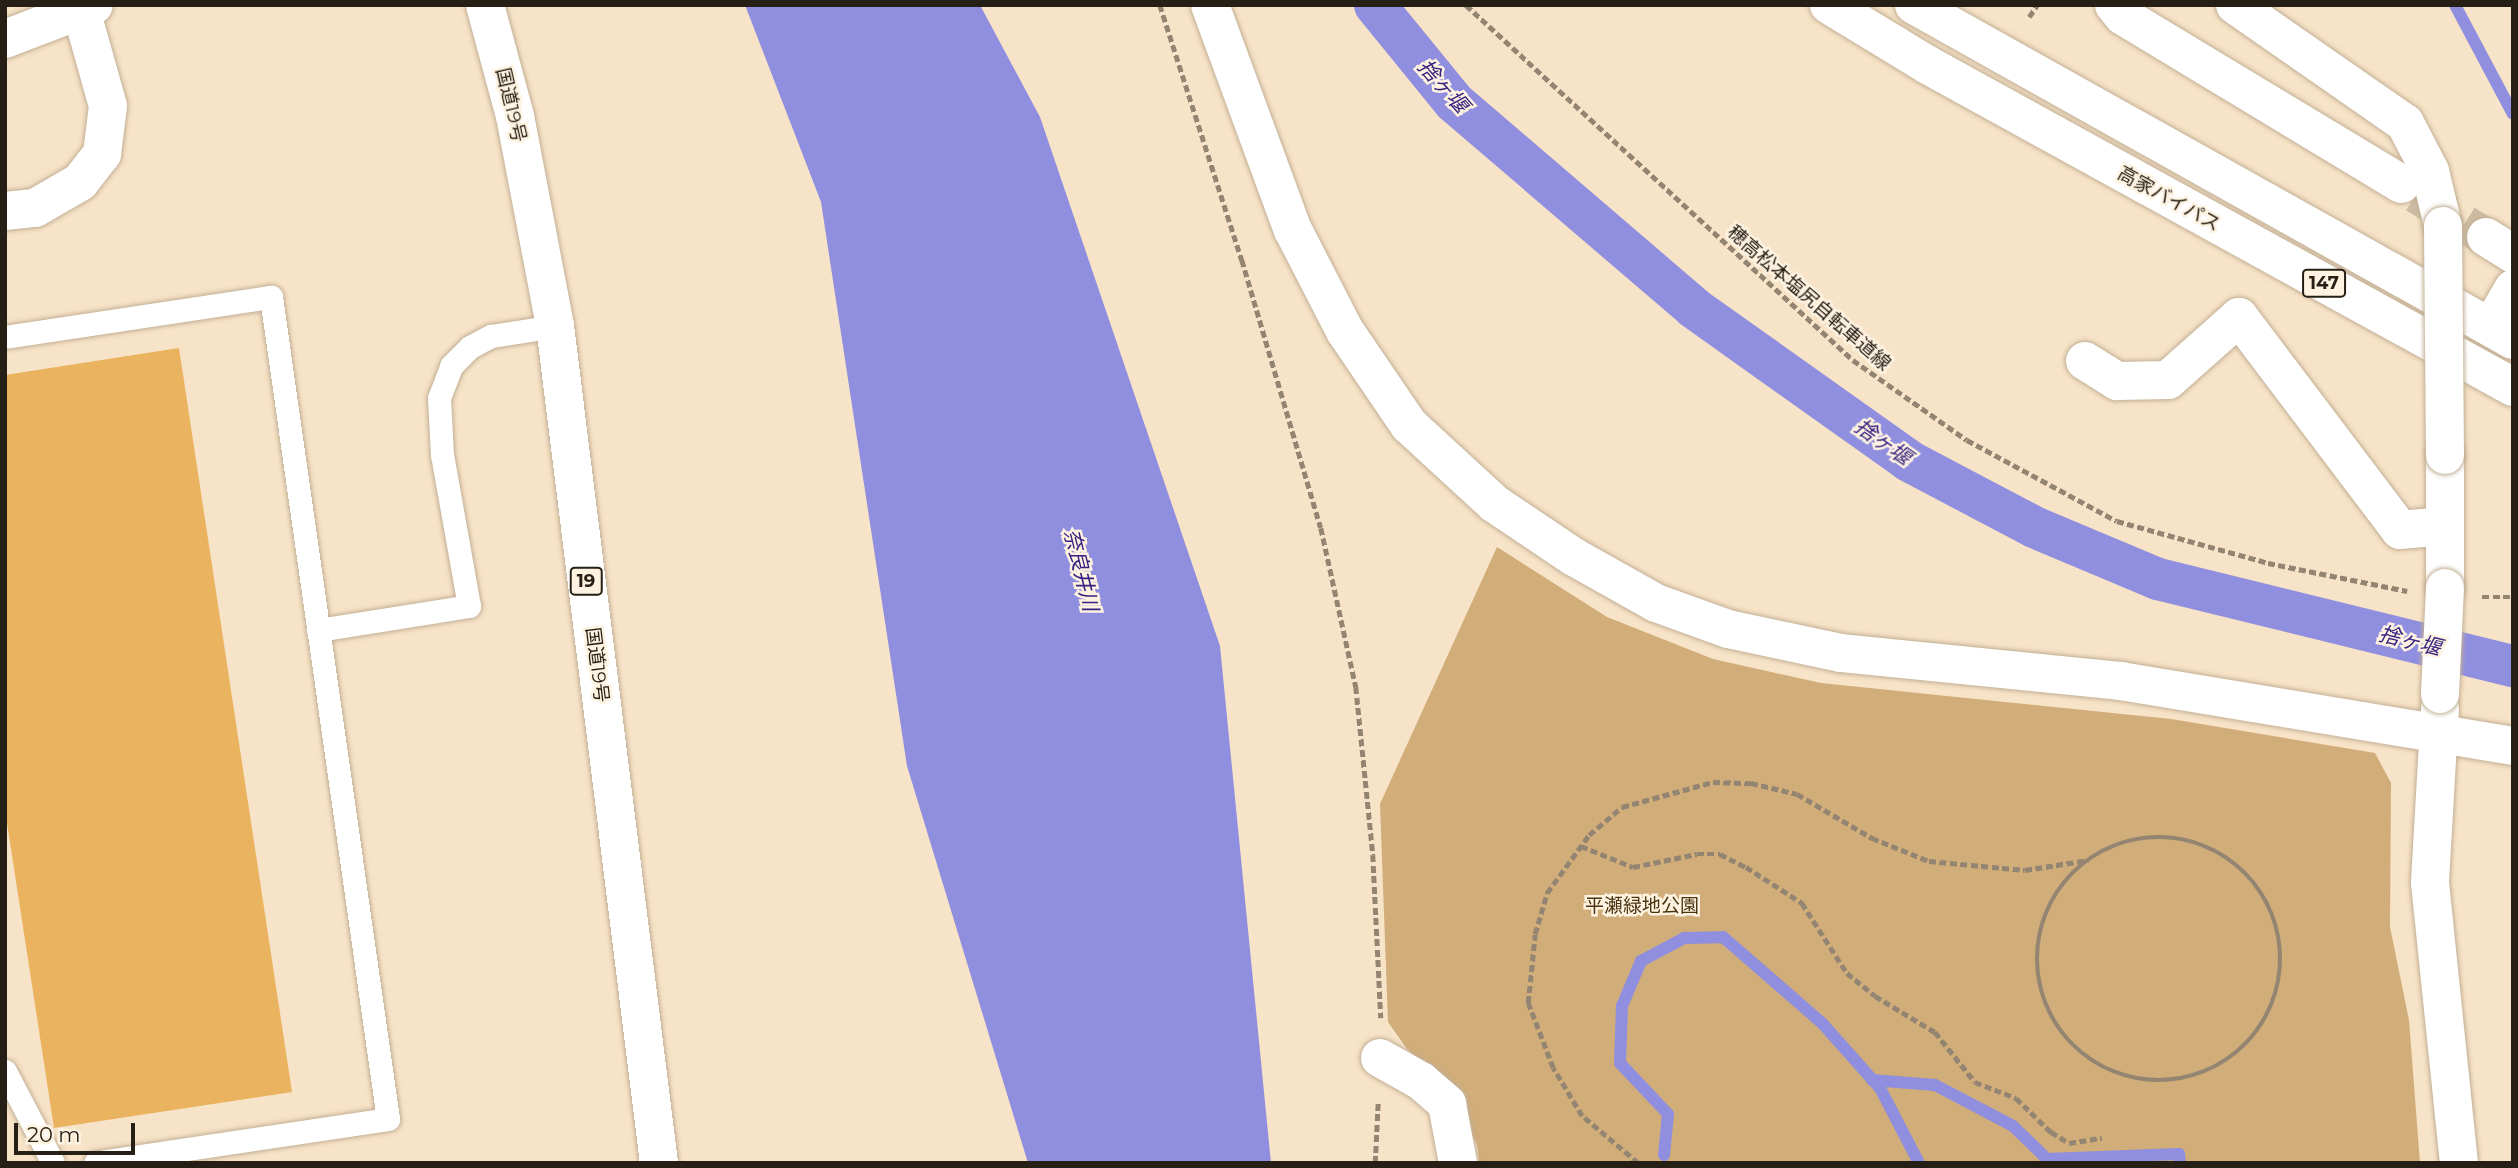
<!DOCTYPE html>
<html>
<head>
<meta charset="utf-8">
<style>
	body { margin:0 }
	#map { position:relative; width:2518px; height:1168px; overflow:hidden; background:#f7e3c7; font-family:Montserrat,"Noto Sans JP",sans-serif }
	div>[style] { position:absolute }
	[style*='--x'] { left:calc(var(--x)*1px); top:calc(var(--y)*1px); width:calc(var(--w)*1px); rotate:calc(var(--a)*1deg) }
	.green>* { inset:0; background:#d1ad79 }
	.water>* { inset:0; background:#908edf }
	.stream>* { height:12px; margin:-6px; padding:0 6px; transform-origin:6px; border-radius:6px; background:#908edf }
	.canal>* { height:42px; margin:-21px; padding:0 21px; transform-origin:21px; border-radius:21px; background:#908edf }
	.building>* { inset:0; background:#eab360 }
	.minor-tunnel>* { height:38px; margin-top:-19px; transform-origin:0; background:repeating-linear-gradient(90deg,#cdbca3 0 38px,transparent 0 57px) }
	.path>* { height:4.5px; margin-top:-2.25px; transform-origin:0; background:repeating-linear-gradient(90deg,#938571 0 7px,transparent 0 10.5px) }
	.path>.ring { margin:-2.25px; padding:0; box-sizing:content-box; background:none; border:4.5px solid #938571; border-radius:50% }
	.roads { filter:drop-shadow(0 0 2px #c2af95) drop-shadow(0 0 2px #c2af95) }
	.service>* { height:23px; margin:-11.5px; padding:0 11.5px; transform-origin:11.5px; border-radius:11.5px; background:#fff }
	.minor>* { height:38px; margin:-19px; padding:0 19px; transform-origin:19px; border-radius:19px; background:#fff }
	.tertiary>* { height:38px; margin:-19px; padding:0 19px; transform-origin:19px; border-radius:19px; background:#fff }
	.trunk>* { height:38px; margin:-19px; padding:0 19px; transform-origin:19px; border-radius:19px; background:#fff }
	.bridges { filter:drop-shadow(0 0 2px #c2af95) drop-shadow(0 0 2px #c2af95) }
	.tertiary-bridge>* { height:38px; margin:-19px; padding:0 19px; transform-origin:19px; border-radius:19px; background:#fff }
	span { translate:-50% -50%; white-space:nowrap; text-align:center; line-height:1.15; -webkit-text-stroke:5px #fef2e1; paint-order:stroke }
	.shield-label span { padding:2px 5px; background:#fef2e1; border:2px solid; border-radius:5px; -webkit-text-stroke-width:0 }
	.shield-label { font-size:18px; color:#261f15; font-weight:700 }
	.street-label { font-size:19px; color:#261f15 }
	.park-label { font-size:19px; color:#4a3410 }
	.water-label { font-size:21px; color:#352281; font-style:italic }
	.frame { position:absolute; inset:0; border:7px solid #261f15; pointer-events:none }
	.scale { position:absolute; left:14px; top:1123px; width:121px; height:32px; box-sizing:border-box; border:4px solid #261f15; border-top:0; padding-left:9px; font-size:21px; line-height:24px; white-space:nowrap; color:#261f15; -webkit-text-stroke:5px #fef2e1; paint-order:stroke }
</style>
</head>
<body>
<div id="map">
	<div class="green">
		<div style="clip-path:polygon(1497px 547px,1607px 617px,1713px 659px,1821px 683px,2171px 719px,2375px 753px,2391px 783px,2390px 927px,2409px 1020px,2420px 1163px,1479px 1163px,1477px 1145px,1450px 1088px,1407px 1049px,1388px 1022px,1380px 804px)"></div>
	</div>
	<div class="water">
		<div style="clip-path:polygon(745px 5px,980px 5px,1040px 117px,1220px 646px,1271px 1163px,1028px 1163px,907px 766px,821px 202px)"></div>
	</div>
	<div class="stream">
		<div style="--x:2455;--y:5;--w:123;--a:62"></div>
		<div style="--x:1872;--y:1080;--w:63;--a:4.5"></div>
		<div style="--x:1935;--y:1085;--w:88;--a:27.7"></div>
		<div style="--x:2013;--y:1126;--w:47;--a:44.1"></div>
		<div style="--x:2047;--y:1159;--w:132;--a:-2.2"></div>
		<div style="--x:2179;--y:1154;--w:9;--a:84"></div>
		<div style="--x:1664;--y:1155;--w:41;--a:-84.4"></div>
		<div style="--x:1668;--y:1114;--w:70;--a:-133.3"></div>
		<div style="--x:1620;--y:1063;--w:57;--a:-88"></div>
		<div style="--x:1622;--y:1006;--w:49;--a:-67.1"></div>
		<div style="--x:1641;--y:961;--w:49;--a:-28.1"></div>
		<div style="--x:1684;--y:938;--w:39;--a:-1"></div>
		<div style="--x:1723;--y:937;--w:131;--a:41"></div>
		<div style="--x:1822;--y:1023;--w:87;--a:48.3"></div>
		<div style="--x:1880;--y:1088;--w:85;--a:62.5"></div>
	</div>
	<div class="canal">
		<div style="--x:1375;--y:5;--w:125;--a:50.8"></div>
		<div style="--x:1454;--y:102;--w:316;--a:40.6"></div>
		<div style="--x:1694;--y:308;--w:264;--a:35.4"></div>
		<div style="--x:1909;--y:461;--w:141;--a:27.8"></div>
		<div style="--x:2034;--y:527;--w:134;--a:22.8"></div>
		<div style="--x:2158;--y:579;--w:366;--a:13.8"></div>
	</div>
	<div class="building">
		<div style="clip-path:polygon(179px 348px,292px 1092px,54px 1128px,5px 810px,5px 375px)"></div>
	</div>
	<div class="minor-tunnel">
		<div style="--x:2416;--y:194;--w:82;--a:31.6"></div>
	</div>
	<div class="path">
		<div style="--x:1160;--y:5;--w:268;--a:72.2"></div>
		<div style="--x:1242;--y:260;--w:279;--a:73.6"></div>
		<div style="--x:1321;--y:528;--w:163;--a:77.6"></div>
		<div style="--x:1356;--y:687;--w:169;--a:84.2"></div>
		<div style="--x:1373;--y:855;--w:163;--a:87.2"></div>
		<div style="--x:1466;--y:5;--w:525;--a:42.53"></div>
		<div style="--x:1853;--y:360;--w:139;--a:35.1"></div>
		<div style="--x:1967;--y:440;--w:170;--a:28.4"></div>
		<div style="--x:2117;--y:521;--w:157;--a:15.5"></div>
		<div style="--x:2268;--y:563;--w:142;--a:11.4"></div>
		<div style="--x:2029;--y:17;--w:14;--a:-56"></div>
		<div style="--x:2482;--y:597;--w:31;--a:0"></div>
		<div class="ring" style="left:2037px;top:837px;width:239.5px;height:239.5px"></div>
		<div style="--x:1581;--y:846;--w:56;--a:22"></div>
		<div style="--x:1633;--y:867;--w:65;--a:-11.5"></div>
		<div style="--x:1697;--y:854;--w:23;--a:0"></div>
		<div style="--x:1720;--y:854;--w:29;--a:27"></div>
		<div style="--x:1746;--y:867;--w:67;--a:32.7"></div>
		<div style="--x:1802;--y:903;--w:83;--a:57.3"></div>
		<div style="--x:1847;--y:973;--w:36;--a:39"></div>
		<div style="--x:1875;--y:996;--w:70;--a:31"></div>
		<div style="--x:1935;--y:1032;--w:64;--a:51.3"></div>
		<div style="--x:1975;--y:1082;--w:44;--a:21.3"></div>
		<div style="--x:2016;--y:1098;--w:49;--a:44.2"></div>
		<div style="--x:2051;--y:1132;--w:21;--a:31"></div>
		<div style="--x:2069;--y:1143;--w:33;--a:-9"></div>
		<div style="--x:1375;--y:1163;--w:62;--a:-87.2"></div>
		<div style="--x:1638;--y:1163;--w:73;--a:-140"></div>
		<div style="--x:1582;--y:1116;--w:56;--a:-121.1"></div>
		<div style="--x:1553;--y:1068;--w:70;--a:-111"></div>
		<div style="--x:1528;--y:1003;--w:69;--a:-84.2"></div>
		<div style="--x:1535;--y:934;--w:43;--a:-73.7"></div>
		<div style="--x:1547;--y:893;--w:72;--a:-54.1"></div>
		<div style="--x:1589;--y:835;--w:43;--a:-40.3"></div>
		<div style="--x:1622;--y:807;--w:94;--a:-15.4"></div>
		<div style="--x:1713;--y:782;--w:38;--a:2"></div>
		<div style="--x:1751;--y:783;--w:47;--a:13.4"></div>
		<div style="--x:1797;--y:794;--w:87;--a:30.4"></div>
		<div style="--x:1872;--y:838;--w:61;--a:22"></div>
		<div style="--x:1929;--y:861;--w:96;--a:5.4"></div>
		<div style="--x:2025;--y:870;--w:64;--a:-9"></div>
	</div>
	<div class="roads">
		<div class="service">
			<div style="--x:5;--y:337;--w:269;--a:-8.6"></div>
			<div style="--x:271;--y:297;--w:830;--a:81.9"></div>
			<div style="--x:388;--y:1119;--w:296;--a:171.5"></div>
			<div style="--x:318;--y:630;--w:153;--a:-9"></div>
			<div style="--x:469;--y:606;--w:153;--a:-100.1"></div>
			<div style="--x:442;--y:455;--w:57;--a:-93"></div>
			<div style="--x:439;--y:398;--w:34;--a:-69"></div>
			<div style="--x:451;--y:366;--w:27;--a:-45"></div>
			<div style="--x:470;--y:347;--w:24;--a:-28"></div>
			<div style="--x:491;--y:336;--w:65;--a:-8.9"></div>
			<div style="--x:5;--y:1071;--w:104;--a:62.4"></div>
		</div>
		<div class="minor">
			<div style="--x:2114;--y:5;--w:14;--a:51"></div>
			<div style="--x:2123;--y:16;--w:325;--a:31.1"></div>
			<div style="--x:5;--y:211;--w:30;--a:-6"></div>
			<div style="--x:35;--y:208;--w:52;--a:-30"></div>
			<div style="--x:80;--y:182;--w:36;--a:-52"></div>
			<div style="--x:102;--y:154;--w:48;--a:-82.9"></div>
			<div style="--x:108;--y:106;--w:100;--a:-105.7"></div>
			<div style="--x:2486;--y:237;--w:32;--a:32"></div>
			<div style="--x:2491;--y:327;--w:44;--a:-59.9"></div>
			<div style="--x:2085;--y:361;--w:38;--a:32"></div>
			<div style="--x:2117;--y:381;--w:51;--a:-1.1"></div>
			<div style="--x:2168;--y:380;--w:95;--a:-41.6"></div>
			<div style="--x:2239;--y:317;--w:267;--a:52.9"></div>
			<div style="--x:2400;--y:530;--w:45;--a:-5.1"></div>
			<div style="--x:1380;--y:1058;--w:47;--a:29.3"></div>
			<div style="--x:1421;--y:1081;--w:35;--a:41"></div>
			<div style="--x:1447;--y:1104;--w:60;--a:79.4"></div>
		</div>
		<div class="tertiary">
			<div style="--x:1210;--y:5;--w:240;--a:69.8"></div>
			<div style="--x:1293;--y:230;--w:114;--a:62.8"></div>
			<div style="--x:1345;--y:331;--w:114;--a:55.8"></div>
			<div style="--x:1409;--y:425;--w:117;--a:42.6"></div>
			<div style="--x:1495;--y:504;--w:95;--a:33.9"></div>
			<div style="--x:1574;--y:557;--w:94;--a:29.3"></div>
			<div style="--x:1656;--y:603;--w:77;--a:19.9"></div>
			<div style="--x:1728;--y:629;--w:116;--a:12"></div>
			<div style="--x:1841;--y:653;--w:281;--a:5.7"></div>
			<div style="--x:2121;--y:681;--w:397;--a:9.4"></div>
			<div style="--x:2235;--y:5;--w:207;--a:34.8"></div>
			<div style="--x:2405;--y:123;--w:54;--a:62.5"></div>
			<div style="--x:2430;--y:171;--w:57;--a:76.7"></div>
			<div style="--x:2445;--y:588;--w:133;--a:-90"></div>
			<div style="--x:2440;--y:708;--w:175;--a:93.3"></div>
			<div style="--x:2430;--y:883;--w:281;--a:84.1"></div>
		</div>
		<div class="trunk">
			<div style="--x:485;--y:5;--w:115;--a:74.9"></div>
			<div style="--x:515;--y:116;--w:214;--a:79.2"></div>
			<div style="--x:555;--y:326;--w:843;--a:82.92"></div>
			<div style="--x:1829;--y:5;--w:114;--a:31.3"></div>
			<div style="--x:1926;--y:64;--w:670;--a:28.82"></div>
			<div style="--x:1914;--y:5;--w:686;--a:29.22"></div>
			<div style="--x:5;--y:39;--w:95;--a:-20.9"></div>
		</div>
	</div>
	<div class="bridges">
		<div class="tertiary-bridge">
			<div style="--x:2443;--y:226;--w:229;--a:89.5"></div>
			<div style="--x:2440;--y:694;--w:106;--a:-87.3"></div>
		</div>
	</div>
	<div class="shield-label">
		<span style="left:2324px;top:283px">147</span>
		<span style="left:586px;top:581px">19</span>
	</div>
	<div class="street-label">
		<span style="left:511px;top:105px;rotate:77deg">国道19号</span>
		<span style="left:2169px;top:199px;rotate:29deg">高家バイパス</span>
		<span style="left:1809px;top:298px;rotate:41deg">穂高松本塩尻自転車道線</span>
		<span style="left:597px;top:665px;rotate:83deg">国道19号</span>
	</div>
	<div class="park-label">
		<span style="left:1642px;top:906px">平瀬緑地公園</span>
	</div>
	<div class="water-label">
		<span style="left:1443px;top:86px;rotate:48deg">捨ヶ堰</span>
		<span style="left:1883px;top:442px;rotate:35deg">捨ヶ堰</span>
		<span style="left:1081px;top:570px;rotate:76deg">奈良井川</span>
		<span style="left:2410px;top:641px;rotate:14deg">捨ヶ堰</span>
	</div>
	<div class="frame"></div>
	<div class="scale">20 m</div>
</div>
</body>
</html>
